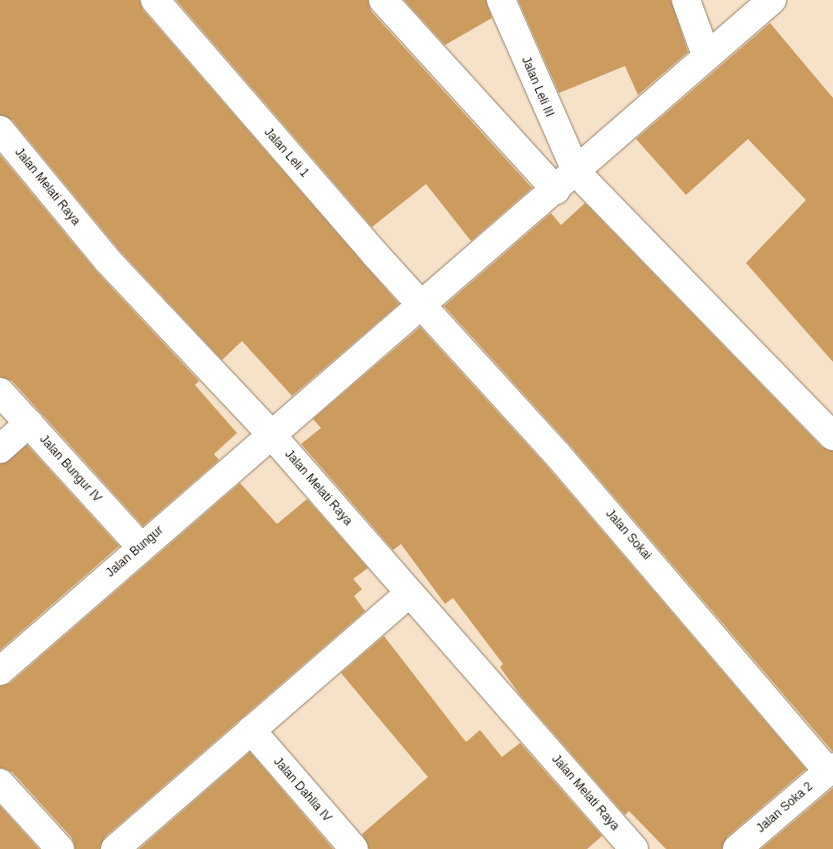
<!DOCTYPE html>
<html>
<head>
<meta charset="utf-8">
<style>
	body { margin:0 }
	#map { position:relative; width:833px; height:849px; overflow:hidden; background:#f6e1c9; font-family:Arial,sans-serif }
	div>[style] { position:absolute }
	[style*='--x'] { left:calc(var(--x)*1px); top:calc(var(--y)*1px); width:calc(var(--w)*1px); rotate:calc(var(--a)*1deg) }
	.building>* { inset:0; background:#cc9c5f }
	.roads { filter:drop-shadow(0 0 1px #93816a) drop-shadow(0 0 1px #93816a) }
	.minor>* { height:28px; margin:-14px; padding:0 14px; transform-origin:14px; border-radius:14px; background:#fff }
	.tertiary>* { height:28px; margin:-14px; padding:0 14px; transform-origin:14px; border-radius:14px; background:#fff }
	span { translate:-50% -50%; white-space:nowrap; text-align:center; line-height:1.15; -webkit-text-stroke:5px #fff; paint-order:stroke }
	.street-label { font-size:12px; color:#1e170e }
</style>
</head>
<body>
<div id="map">
	<div class="building">
		<div style="clip-path:polygon(0 0,140px 0,143px 10px,399px 304px,292px 396px,242px 341px,222px 360px,120px 251px,12px 120px,0 115px)"></div>
		<div style="clip-path:polygon(176px 0,368px 0,371px 11px,532px 188px,471px 241px,426px 184px,372px 227px)"></div>
		<div style="clip-path:polygon(404px 0,486px 0,492px 18px,445px 45px)"></div>
		<div style="clip-path:polygon(518px 0,671px 0,688px 52px,638px 95px,625px 66px,559px 93px)"></div>
		<div style="clip-path:polygon(770px 23px,833px 98px,833px 362px,746px 263px,806px 200px,748px 139px,686px 195px,636px 139px)"></div>
		<div style="clip-path:polygon(0 155px,97px 272px,199px 381px,195px 385px,237px 433px,214px 454px,219px 460px,143px 526px,12px 381px,0 377px)"></div>
		<div style="clip-path:polygon(585px 203px,822px 447px,833px 451px,833px 752px,569px 444px,444px 306px,551px 213px,561px 225px)"></div>
		<div style="clip-path:polygon(420px 327px,545px 464px,806px 769px,727px 837px,722px 849px,666px 849px,629px 811px,625px 815px,520px 695px,500px 667px,503px 664px,453px 598px,445px 604px,401px 544px,393px 550px,301px 444px,321px 428px,313px 419px)"></div>
		<div style="clip-path:polygon(27px 445px,119px 546px,0 650px,0 464px)"></div>
		<div style="clip-path:polygon(240px 483px,277px 524px,307px 499px,368px 568px,353px 579px,362px 589px,354px 596px,365px 611px,105px 837px,100px 849px,75px 849px,72px 838px,12px 772px,0 768px,0 686px,10px 683px)"></div>
		<div style="clip-path:polygon(384px 636px,466px 742px,480px 730px,502px 757px,520px 743px,602px 836px,587px 849px,369px 849px,362px 834px,428px 777px,341px 673px)"></div>
		<div style="clip-path:polygon(250px 752px,333px 849px,139px 849px)"></div>
		<div style="clip-path:polygon(833px 788px,833px 849px,761px 849px)"></div>
		<div style="clip-path:polygon(0 806px,39px 849px,0 849px)"></div>
	</div>
	<div class="roads">
		<div class="minor">
			<div style="--x:155;--y:0;--w:335;--a:49.1"></div>
			<div style="--x:374;--y:253;--w:272;--a:47.7"></div>
			<div style="--x:557;--y:454;--w:417;--a:49.5"></div>
			<div style="--x:383;--y:0;--w:257;--a:47.7"></div>
			<div style="--x:501;--y:0;--w:189;--a:66.3"></div>
			<div style="--x:577;--y:173;--w:367;--a:45.8"></div>
			<div style="--x:686;--y:0;--w:59;--a:70"></div>
			<div style="--x:0;--y:392;--w:210;--a:47.7"></div>
			<div style="--x:0;--y:449;--w:39;--a:-42"></div>
			<div style="--x:0;--y:671;--w:1023;--a:-41"></div>
			<div style="--x:251;--y:730;--w:157;--a:49.1"></div>
			<div style="--x:0;--y:783;--w:89;--a:47.7"></div>
			<div style="--x:115;--y:849;--w:390;--a:-41"></div>
			<div style="--x:737;--y:849;--w:126;--a:-40.5"></div>
		</div>
		<div class="tertiary">
			<div style="--x:0;--y:130;--w:170;--a:50.5"></div>
			<div style="--x:108;--y:261;--w:235;--a:46.7"></div>
			<div style="--x:269;--y:432;--w:554;--a:48.8"></div>
		</div>
	</div>
	<div class="street-label">
		<span style="left:537px;top:87px;rotate:67deg">Jalan Leli III</span>
		<span style="left:286px;top:153px;rotate:49deg">Jalan Leli 1</span>
		<span style="left:47px;top:187px;rotate:51deg">Jalan Melati Raya</span>
		<span style="left:70px;top:469px;rotate:48deg">Jalan Bungur IV</span>
		<span style="left:318px;top:488px;rotate:49deg">Jalan Melati Raya</span>
		<span style="left:628px;top:535px;rotate:49deg">Jalan Sokai</span>
		<span style="left:135px;top:552px;rotate:-41deg">Jalan Bungur</span>
		<span style="left:302px;top:790px;rotate:49deg">Jalan Dahlia IV</span>
		<span style="left:585px;top:793px;rotate:49deg">Jalan Melati Raya</span>
		<span style="left:785px;top:808px;rotate:-41deg">Jalan Soka 2</span>
	</div>
</div>
</body>
</html>
